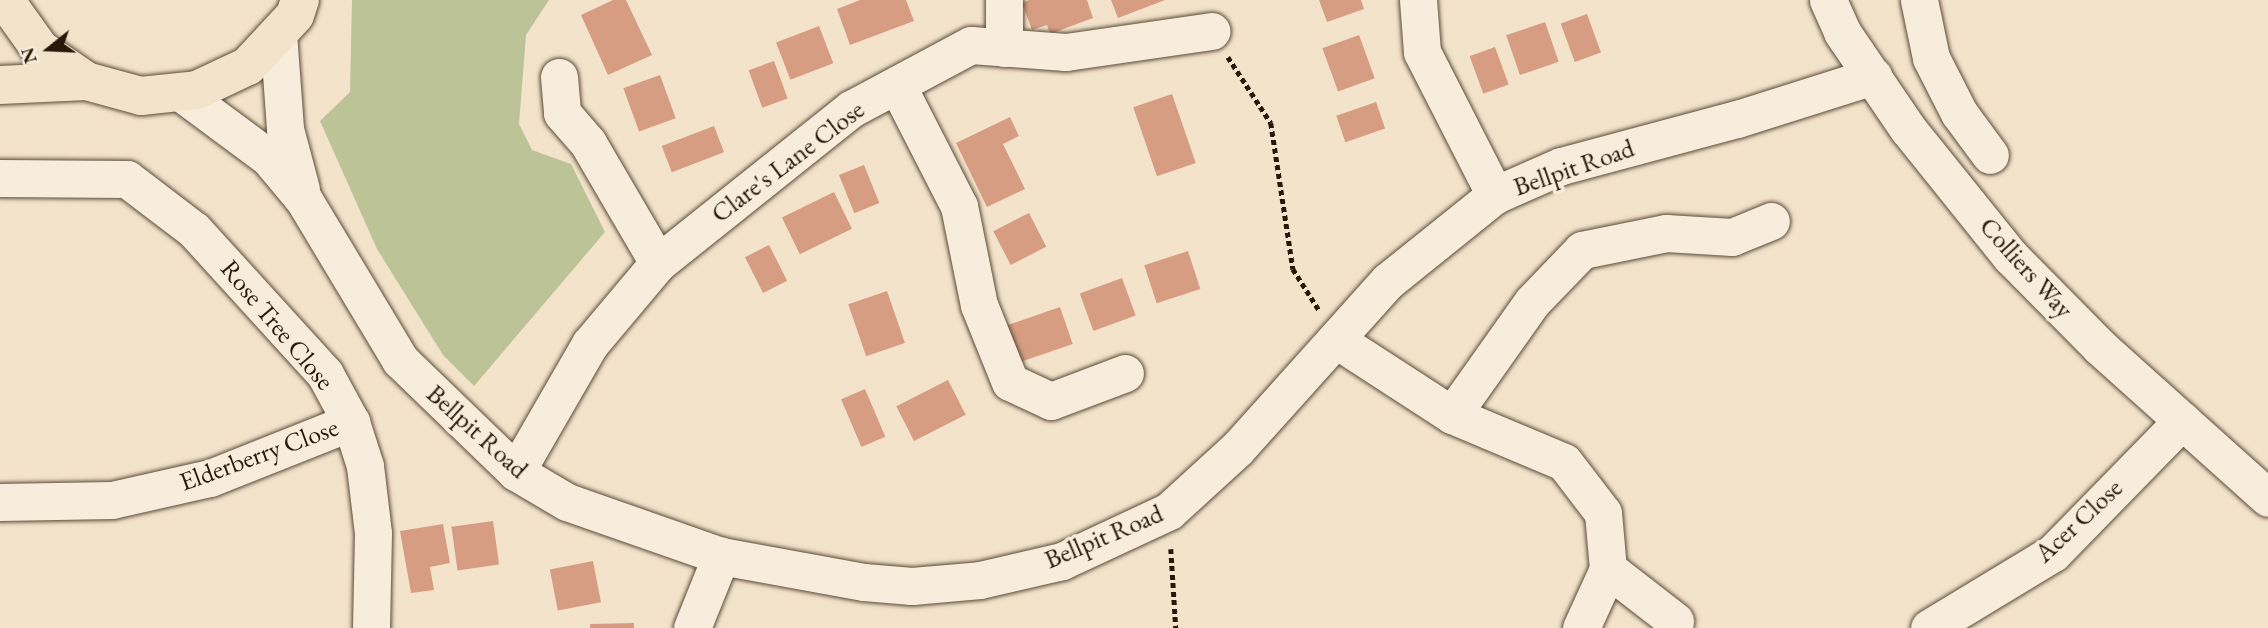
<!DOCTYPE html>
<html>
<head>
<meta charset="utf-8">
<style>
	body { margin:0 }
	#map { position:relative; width:2268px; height:628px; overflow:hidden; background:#f4e3cb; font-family:"EB Garamond",serif }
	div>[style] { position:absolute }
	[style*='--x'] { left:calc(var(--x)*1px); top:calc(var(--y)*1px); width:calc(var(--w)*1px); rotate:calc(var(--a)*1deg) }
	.green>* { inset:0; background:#bcc397 }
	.building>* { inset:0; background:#d69d83; transform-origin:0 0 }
	.path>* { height:4.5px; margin-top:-2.25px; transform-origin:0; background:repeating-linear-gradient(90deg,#271807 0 5px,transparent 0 8.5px) }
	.roads { filter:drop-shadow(0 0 2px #5a4b38) drop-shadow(0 0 2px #5a4b38) }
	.minor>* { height:37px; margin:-18.5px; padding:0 18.5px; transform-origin:18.5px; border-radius:18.5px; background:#f8eddd }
	.major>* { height:38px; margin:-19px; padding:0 19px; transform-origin:19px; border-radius:19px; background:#f4e3cb }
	span { translate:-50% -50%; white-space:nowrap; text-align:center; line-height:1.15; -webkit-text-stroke:7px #f8eddd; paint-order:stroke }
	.street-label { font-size:26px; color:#271807 }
	.north { position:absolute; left:14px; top:14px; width:70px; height:70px; -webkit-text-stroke:5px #f8eddd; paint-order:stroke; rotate:252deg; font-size:19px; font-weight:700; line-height:28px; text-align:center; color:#271807 }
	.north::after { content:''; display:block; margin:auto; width:24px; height:32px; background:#271807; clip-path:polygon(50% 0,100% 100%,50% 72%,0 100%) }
</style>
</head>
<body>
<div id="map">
	<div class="green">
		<div style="clip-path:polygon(352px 0,549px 0,526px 35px,519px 124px,532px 150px,571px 164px,605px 232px,474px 386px,443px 355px,377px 249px,320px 121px,350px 92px)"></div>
	</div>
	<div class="building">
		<div style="clip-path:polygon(613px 0,626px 0,652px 55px,608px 75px,581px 15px)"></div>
		<div style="clip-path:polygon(860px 0,906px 0,914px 21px,850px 45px,837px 9px)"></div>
		<div style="clip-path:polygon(1029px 0,1087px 0,1093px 18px,1050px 34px,1047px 25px,1032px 30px,1022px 3px)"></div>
		<div style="clip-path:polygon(1111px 0,1165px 0,1118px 18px)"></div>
		<div style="clip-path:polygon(1319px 0,1361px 0,1364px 9px,1327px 22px)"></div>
		<div style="left:1587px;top:14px;width:41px;height:28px;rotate:70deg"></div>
		<div style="left:1545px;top:22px;width:42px;height:41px;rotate:71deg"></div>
		<div style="left:819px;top:26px;width:40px;height:46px;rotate:69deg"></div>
		<div style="left:1359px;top:35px;width:46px;height:39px;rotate:70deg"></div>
		<div style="left:1495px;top:47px;width:40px;height:27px;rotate:70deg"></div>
		<div style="left:774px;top:61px;width:40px;height:27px;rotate:70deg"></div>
		<div style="left:660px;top:75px;width:46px;height:39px;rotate:70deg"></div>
		<div style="left:1172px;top:94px;width:73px;height:41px;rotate:71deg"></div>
		<div style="left:1376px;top:102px;width:28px;height:42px;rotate:71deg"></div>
		<div style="clip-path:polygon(1010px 117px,1019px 136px,1003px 144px,1025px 189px,987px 207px,956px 143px)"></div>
		<div style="left:714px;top:126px;width:28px;height:56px;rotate:69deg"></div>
		<div style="left:864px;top:165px;width:41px;height:27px;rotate:68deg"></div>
		<div style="left:834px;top:192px;width:41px;height:58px;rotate:64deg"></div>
		<div style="left:1029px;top:213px;width:38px;height:40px;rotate:63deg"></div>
		<div style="left:769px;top:245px;width:40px;height:27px;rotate:63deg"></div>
		<div style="left:1188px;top:251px;width:40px;height:46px;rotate:72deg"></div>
		<div style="left:1122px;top:278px;width:40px;height:45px;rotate:70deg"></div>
		<div style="left:887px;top:291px;width:55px;height:41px;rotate:71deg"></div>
		<div style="left:1060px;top:307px;width:39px;height:62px;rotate:71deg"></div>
		<div style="left:948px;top:380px;width:39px;height:58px;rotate:63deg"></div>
		<div style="left:865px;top:389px;width:52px;height:26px;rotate:67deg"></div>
		<div style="left:493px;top:521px;width:44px;height:42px;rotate:82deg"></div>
		<div style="clip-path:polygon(443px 524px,450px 563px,430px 567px,434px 590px,411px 593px,400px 531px)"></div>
		<div style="left:593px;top:561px;width:42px;height:44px;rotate:79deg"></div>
		<div style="clip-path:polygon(634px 623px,634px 628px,590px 628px,590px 624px)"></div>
	</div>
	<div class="path">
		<div style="--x:1228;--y:57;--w:79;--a:56.9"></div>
		<div style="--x:1271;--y:123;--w:148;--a:81.4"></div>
		<div style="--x:1293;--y:269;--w:49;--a:57.6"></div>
		<div style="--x:1171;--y:549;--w:79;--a:86.4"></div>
	</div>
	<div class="roads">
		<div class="minor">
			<div style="--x:1418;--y:0;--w:52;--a:85.6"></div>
			<div style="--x:1422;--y:52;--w:161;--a:63"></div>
			<div style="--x:1828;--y:0;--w:35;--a:66"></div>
			<div style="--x:1842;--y:32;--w:117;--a:55.8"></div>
			<div style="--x:1908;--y:129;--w:164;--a:51.2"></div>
			<div style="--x:2011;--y:257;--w:127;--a:45.3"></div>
			<div style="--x:2100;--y:347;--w:226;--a:41.9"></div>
			<div style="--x:1919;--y:0;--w:59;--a:78.3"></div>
			<div style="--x:1931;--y:58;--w:62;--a:63"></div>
			<div style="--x:1959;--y:113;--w:52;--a:53.6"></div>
			<div style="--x:278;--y:33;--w:96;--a:85.8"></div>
			<div style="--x:285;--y:129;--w:62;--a:75.1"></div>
			<div style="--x:1004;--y:48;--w:48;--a:-90"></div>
			<div style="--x:559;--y:77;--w:36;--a:85"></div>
			<div style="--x:562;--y:113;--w:40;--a:49"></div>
			<div style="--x:588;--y:143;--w:139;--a:59.7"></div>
			<div style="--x:897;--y:85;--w:136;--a:62.9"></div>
			<div style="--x:959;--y:206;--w:101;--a:78.6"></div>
			<div style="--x:979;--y:305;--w:83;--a:68.1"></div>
			<div style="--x:1010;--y:382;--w:45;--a:24.9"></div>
			<div style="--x:1051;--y:401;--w:79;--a:-20.7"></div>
			<div style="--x:180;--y:92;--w:109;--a:36.5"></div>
			<div style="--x:268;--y:157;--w:56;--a:50.1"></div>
			<div style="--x:304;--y:200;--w:187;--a:59"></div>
			<div style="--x:400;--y:360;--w:161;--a:44"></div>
			<div style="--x:516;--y:472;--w:59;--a:30.5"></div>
			<div style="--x:567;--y:502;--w:163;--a:19.3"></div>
			<div style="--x:721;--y:556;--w:145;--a:10.3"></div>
			<div style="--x:864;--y:582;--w:48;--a:4.8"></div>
			<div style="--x:912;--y:586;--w:68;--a:-5"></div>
			<div style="--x:980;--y:580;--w:84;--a:-13"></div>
			<div style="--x:1062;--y:561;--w:118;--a:-25"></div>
			<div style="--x:1169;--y:511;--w:92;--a:-42.4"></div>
			<div style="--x:1237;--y:449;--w:226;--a:-48.1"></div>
			<div style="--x:1388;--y:281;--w:137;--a:-38.8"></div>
			<div style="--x:1495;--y:195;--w:72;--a:-23.7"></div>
			<div style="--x:1561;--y:166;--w:182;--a:-15"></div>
			<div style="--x:1737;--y:119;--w:143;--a:-17.5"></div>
			<div style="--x:0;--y:178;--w:127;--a:0.5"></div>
			<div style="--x:127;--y:179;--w:84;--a:37.3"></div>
			<div style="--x:194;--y:230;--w:195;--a:47.7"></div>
			<div style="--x:325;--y:374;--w:55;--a:61.6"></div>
			<div style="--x:351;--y:422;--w:46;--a:72.3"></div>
			<div style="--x:365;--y:466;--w:67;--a:83.2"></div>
			<div style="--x:373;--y:533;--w:95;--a:91.2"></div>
			<div style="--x:1338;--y:341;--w:136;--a:33"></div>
			<div style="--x:1452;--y:415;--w:121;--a:22.8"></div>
			<div style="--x:1564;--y:462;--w:64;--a:52.6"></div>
			<div style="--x:1603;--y:513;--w:56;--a:84.9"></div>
			<div style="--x:1608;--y:569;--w:65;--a:114.6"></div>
			<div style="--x:1452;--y:415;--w:138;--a:-54.7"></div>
			<div style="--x:1532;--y:302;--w:72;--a:-46.1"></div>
			<div style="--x:1582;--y:250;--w:86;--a:-11.4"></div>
			<div style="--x:1666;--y:233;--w:66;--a:3.5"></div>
			<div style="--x:1732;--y:237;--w:42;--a:-22.3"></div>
			<div style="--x:516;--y:472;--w:148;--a:-60"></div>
			<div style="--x:590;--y:344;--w:106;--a:-50"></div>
			<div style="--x:658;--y:263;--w:247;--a:-38.6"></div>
			<div style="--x:851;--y:109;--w:136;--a:-28.1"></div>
			<div style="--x:971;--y:45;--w:95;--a:4.2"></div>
			<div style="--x:1066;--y:52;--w:147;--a:-8.2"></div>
			<div style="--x:0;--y:502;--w:112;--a:-1"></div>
			<div style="--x:112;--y:500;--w:100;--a:-12.7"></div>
			<div style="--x:210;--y:478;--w:152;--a:-21.7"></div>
			<div style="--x:1608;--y:569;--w:85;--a:37.8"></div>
			<div style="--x:692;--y:628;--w:78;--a:-68.1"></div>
			<div style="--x:1929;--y:628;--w:145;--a:-31.2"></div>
			<div style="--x:2053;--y:553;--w:185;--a:-45.7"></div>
		</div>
		<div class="major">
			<div style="--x:5;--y:0;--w:60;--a:54.5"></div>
			<div style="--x:40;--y:49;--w:56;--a:34.8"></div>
			<div style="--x:86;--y:81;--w:57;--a:15.3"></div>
			<div style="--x:141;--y:96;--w:56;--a:-6.1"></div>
			<div style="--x:197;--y:90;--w:56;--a:-25.2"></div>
			<div style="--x:248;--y:66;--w:69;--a:-47.3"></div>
			<div style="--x:295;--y:15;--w:16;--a:-72"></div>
			<div style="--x:0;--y:85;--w:86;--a:-2.7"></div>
		</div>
	</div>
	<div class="street-label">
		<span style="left:788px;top:162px;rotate:-37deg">Clare's Lane Close</span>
		<span style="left:1574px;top:168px;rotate:-19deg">Bellpit Road</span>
		<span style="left:2026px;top:268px;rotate:48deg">Colliers Way</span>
		<span style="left:277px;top:325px;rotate:50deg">Rose Tree Close</span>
		<span style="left:477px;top:432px;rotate:42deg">Bellpit Road</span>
		<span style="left:259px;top:455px;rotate:-20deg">Elderberry Close</span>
		<span style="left:2079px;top:521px;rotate:-43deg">Acer Close</span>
		<span style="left:1104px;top:537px;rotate:-23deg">Bellpit Road</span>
	</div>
	<div class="north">N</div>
</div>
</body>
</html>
